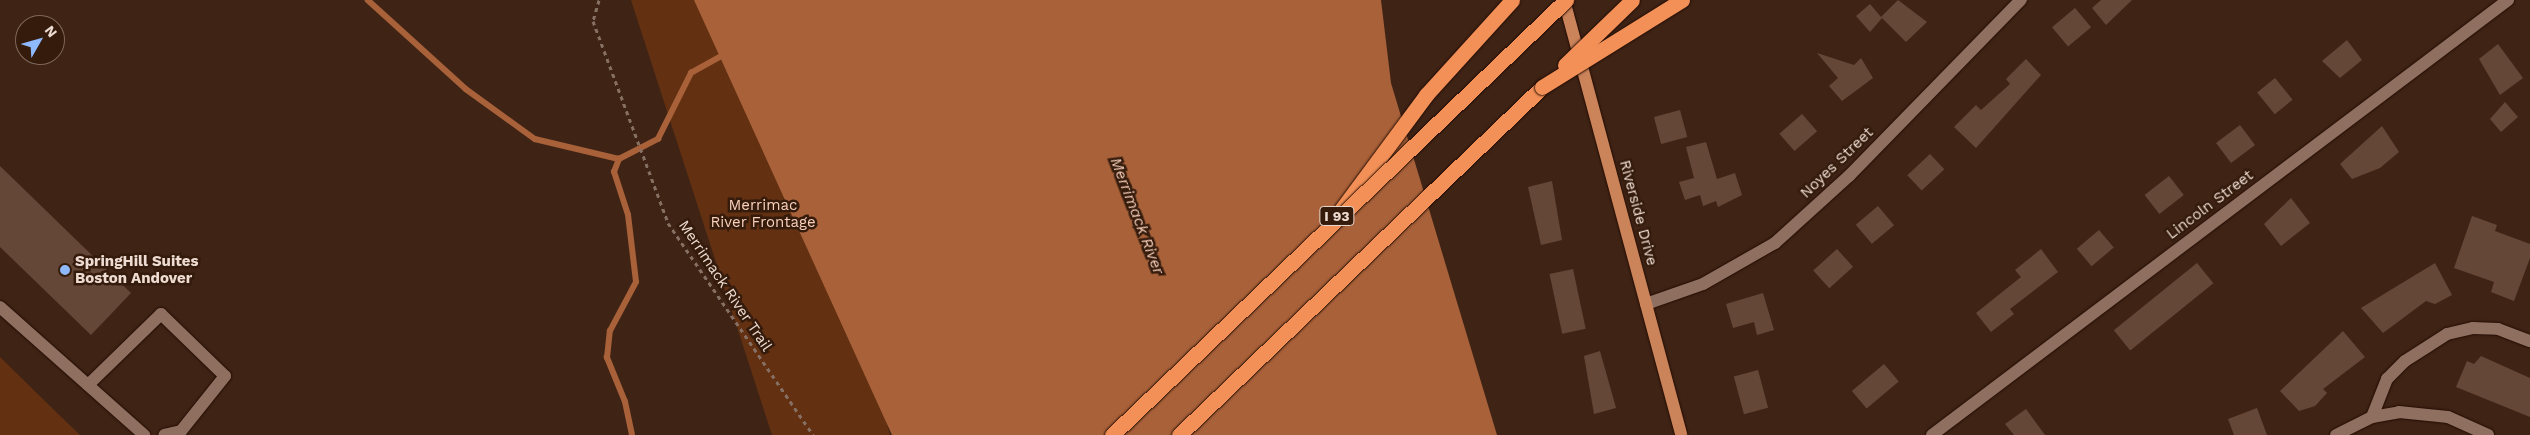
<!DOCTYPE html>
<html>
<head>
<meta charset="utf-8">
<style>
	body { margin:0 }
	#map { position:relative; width:2530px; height:435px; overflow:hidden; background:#3f2416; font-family:"Work Sans",sans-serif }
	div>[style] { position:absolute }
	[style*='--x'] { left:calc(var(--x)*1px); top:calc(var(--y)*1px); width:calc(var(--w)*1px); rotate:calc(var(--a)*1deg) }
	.green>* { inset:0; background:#633112 }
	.water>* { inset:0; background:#a86139 }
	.stream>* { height:5.5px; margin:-2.75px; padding:0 2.75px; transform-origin:2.75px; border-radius:2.75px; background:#a86139 }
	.building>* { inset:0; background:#644737; transform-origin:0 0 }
	.path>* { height:3px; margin-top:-1.5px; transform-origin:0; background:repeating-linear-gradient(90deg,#866f63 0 4px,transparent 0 8px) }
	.roads { filter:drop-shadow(0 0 1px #240c01) drop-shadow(0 0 1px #240c01) }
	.minor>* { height:12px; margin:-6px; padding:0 6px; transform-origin:6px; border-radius:6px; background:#8f6f5f }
	.major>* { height:12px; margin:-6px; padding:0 6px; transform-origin:6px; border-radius:6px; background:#cb835a }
	.highway>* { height:15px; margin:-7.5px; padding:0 7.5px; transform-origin:7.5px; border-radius:7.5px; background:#f39057 }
	.bridges { filter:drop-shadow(0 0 1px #240c01) drop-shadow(0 0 1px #240c01) }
	.highway-bridge>* { height:15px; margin:-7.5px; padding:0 7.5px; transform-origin:7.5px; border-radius:7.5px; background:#f39057 }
	.dots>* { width:14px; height:14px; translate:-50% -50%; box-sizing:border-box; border:2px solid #341b0c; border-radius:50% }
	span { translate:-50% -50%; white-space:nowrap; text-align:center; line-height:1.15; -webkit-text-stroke:5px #341b0c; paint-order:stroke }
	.shield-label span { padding:1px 4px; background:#341b0c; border:1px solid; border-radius:4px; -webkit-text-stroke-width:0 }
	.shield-label { font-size:14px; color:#eedcd2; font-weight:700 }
	.street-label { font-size:15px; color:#eedcd2 }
	.park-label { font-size:15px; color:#f9d0bb }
	.poi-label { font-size:15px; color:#eedcd2; font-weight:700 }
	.left { translate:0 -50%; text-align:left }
	.water-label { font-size:16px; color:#f7ceb9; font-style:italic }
	.north { position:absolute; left:15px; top:15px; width:50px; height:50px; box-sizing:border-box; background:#341b0c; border:1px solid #7e685b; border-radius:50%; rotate:52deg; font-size:14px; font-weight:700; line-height:20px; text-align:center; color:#eedcd2 }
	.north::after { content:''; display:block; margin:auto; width:18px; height:22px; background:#8eb9fc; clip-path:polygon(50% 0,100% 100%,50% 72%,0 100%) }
</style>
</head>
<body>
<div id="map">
	<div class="green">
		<div style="clip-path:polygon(631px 0,717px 0,873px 374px,890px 435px,772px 435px)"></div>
		<div style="clip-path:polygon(0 357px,54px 410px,80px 435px,0 435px)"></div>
	</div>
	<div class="water">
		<div style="clip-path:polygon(694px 0,1381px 0,1391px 83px,1497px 435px,892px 435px)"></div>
	</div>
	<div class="stream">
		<div style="--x:368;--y:0;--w:132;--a:42.2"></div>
		<div style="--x:466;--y:89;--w:85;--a:35.9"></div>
		<div style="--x:535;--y:139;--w:86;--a:13.4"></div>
		<div style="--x:632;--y:435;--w:34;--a:-102"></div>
		<div style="--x:625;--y:402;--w:48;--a:-112.2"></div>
		<div style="--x:607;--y:358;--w:27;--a:-84"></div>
		<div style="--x:610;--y:331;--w:55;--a:-62"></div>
		<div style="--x:636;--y:282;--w:67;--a:-96.8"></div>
		<div style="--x:628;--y:215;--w:45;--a:-108"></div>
		<div style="--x:614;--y:172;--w:14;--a:-69"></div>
		<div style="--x:619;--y:159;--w:44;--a:-27.1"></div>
		<div style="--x:658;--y:139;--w:74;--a:-63.4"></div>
		<div style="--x:691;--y:73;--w:33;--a:-29"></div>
	</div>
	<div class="building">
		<div style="clip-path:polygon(1898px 0,1927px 22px,1906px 42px,1882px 18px,1870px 32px,1856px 16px,1870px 4px,1881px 17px)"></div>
		<div style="clip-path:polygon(2101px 0,2132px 0,2106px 25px,2092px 8px)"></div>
		<div style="left:2075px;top:8px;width:25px;height:30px;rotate:50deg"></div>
		<div style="clip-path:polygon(2347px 40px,2362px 60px,2340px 78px,2322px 61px)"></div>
		<div style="clip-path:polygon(2498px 44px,2523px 78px,2500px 95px,2479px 59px)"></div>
		<div style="clip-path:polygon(1817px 53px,1854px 65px,1861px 58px,1873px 78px,1842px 101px,1829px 86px,1838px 78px)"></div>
		<div style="clip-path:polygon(2026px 59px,2041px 75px,1976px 148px,1954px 127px,1976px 105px,1981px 110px,2010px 84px,2006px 79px)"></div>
		<div style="left:2275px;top:78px;width:28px;height:23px;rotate:51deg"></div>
		<div style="clip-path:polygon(2505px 102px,2518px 117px,2501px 132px,2490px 119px)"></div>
		<div style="left:1680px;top:110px;width:28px;height:27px;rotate:75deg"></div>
		<div style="left:1802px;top:114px;width:23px;height:30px;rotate:49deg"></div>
		<div style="left:2240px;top:125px;width:25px;height:30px;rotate:53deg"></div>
		<div style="clip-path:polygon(2382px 126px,2399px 152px,2380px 168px,2352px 179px,2340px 164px)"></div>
		<div style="clip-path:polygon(1706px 142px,1717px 179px,1735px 173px,1742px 195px,1718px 207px,1716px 201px,1703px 206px,1700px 195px,1685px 200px,1679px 182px,1694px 178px,1686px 147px)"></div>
		<div style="left:1930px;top:154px;width:21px;height:31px;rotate:47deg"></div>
		<div style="clip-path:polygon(0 166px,131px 293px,91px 335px,0 247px)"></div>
		<div style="left:2169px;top:176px;width:24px;height:31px;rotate:52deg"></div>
		<div style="clip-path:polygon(1552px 181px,1562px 240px,1541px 245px,1528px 187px)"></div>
		<div style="clip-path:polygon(2291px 198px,2310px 223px,2281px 246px,2264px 224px)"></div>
		<div style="left:1878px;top:206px;width:25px;height:29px;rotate:50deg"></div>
		<div style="clip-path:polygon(2472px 216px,2497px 225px,2495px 231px,2530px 244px,2530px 258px,2514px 301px,2491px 292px,2494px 282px,2454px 268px)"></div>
		<div style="left:2099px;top:230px;width:23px;height:29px;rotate:50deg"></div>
		<div style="left:1837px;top:249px;width:24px;height:32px;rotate:48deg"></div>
		<div style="clip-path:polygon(2041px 249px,2058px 272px,2010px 309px,2014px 314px,1991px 332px,1976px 313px,2021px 277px,2015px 270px)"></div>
		<div style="left:2197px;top:263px;width:26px;height:107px;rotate:51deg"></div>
		<div style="clip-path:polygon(2435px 263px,2452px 295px,2435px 304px,2426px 301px,2383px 333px,2361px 308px)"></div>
		<div style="left:1573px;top:269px;width:61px;height:24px;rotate:78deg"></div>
		<div style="clip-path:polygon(1763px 293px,1774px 330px,1757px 335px,1754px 322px,1733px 328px,1726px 304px)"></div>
		<div style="clip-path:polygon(2343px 331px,2365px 357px,2323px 389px,2327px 393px,2315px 406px,2299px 411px,2280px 391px)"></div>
		<div style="clip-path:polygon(1600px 351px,1616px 408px,1594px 414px,1584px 356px)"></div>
		<div style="clip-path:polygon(2481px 356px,2530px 378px,2530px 417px,2456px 387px,2467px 361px,2474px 364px)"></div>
		<div style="left:1884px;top:364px;width:23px;height:42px;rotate:50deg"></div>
		<div style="left:1758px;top:370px;width:39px;height:25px;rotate:75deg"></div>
		<div style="clip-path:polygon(2257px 408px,2267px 435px,2234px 435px,2228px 419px)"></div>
		<div style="clip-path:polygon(2026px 409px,2045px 435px,2014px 435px,2005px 424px)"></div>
	</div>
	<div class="path">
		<div style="--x:599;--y:0;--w:22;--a:106"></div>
		<div style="--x:593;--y:21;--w:215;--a:69.6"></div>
		<div style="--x:668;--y:223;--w:257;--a:55.6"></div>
	</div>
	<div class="roads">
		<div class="minor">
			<div style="--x:1646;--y:304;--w:60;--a:-19.3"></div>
			<div style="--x:1703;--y:284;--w:83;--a:-29.7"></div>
			<div style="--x:1775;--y:243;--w:100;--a:-42.2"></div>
			<div style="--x:1849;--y:176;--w:246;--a:-45.7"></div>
			<div style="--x:0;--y:307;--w:193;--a:41.6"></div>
			<div style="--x:88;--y:385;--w:102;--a:-44.2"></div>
			<div style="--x:161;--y:314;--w:89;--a:44.1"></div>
			<div style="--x:225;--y:376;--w:70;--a:128.7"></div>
			<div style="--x:181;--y:431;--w:17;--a:167"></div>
			<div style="--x:2372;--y:417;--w:41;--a:-68.5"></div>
			<div style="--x:2387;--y:379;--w:25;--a:-45"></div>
			<div style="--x:2405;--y:361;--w:50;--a:-32.7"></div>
			<div style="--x:2447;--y:334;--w:27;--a:-13"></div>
			<div style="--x:2473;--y:328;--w:25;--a:2"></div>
			<div style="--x:2498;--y:329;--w:34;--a:21"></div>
			<div style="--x:1932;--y:435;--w:722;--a:-37.06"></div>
			<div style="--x:2336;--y:435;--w:40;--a:-26.6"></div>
			<div style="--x:2372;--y:417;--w:27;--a:-10"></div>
			<div style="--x:2399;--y:412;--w:49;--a:5.8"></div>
			<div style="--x:2448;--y:417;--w:44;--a:24.2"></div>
		</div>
		<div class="major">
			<div style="--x:1564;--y:0;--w:450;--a:74.9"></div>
		</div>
		<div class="highway">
			<div style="--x:1341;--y:210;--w:143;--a:-53.5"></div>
			<div style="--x:1426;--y:95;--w:128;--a:-47.8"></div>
			<div style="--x:1179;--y:435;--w:503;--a:-43.79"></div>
		</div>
	</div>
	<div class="bridges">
		<div class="highway-bridge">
			<div style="--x:1565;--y:65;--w:93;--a:-44.1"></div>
			<div style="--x:1542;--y:87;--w:165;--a:-31.9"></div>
			<div style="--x:1112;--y:435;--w:629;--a:-43.78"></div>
		</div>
	</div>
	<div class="dots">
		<div style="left:65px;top:270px;background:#8eb9fc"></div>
	</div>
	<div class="shield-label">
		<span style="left:1337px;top:216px">I 93</span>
	</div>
	<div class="street-label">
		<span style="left:1837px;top:163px;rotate:-44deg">Noyes Street</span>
		<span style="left:2210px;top:205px;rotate:-37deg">Lincoln Street</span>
		<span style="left:1638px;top:213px;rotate:75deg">Riverside Drive</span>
		<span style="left:725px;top:286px;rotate:56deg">Merrimack River Trail</span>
	</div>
	<div class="park-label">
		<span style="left:763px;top:214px">Merrimac<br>River Frontage</span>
	</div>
	<div class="poi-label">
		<span class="left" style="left:75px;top:270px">SpringHill Suites<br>Boston Andover</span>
	</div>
	<div class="water-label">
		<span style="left:1137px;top:216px;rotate:69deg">Merrimack River</span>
	</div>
	<div class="north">N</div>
</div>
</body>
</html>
